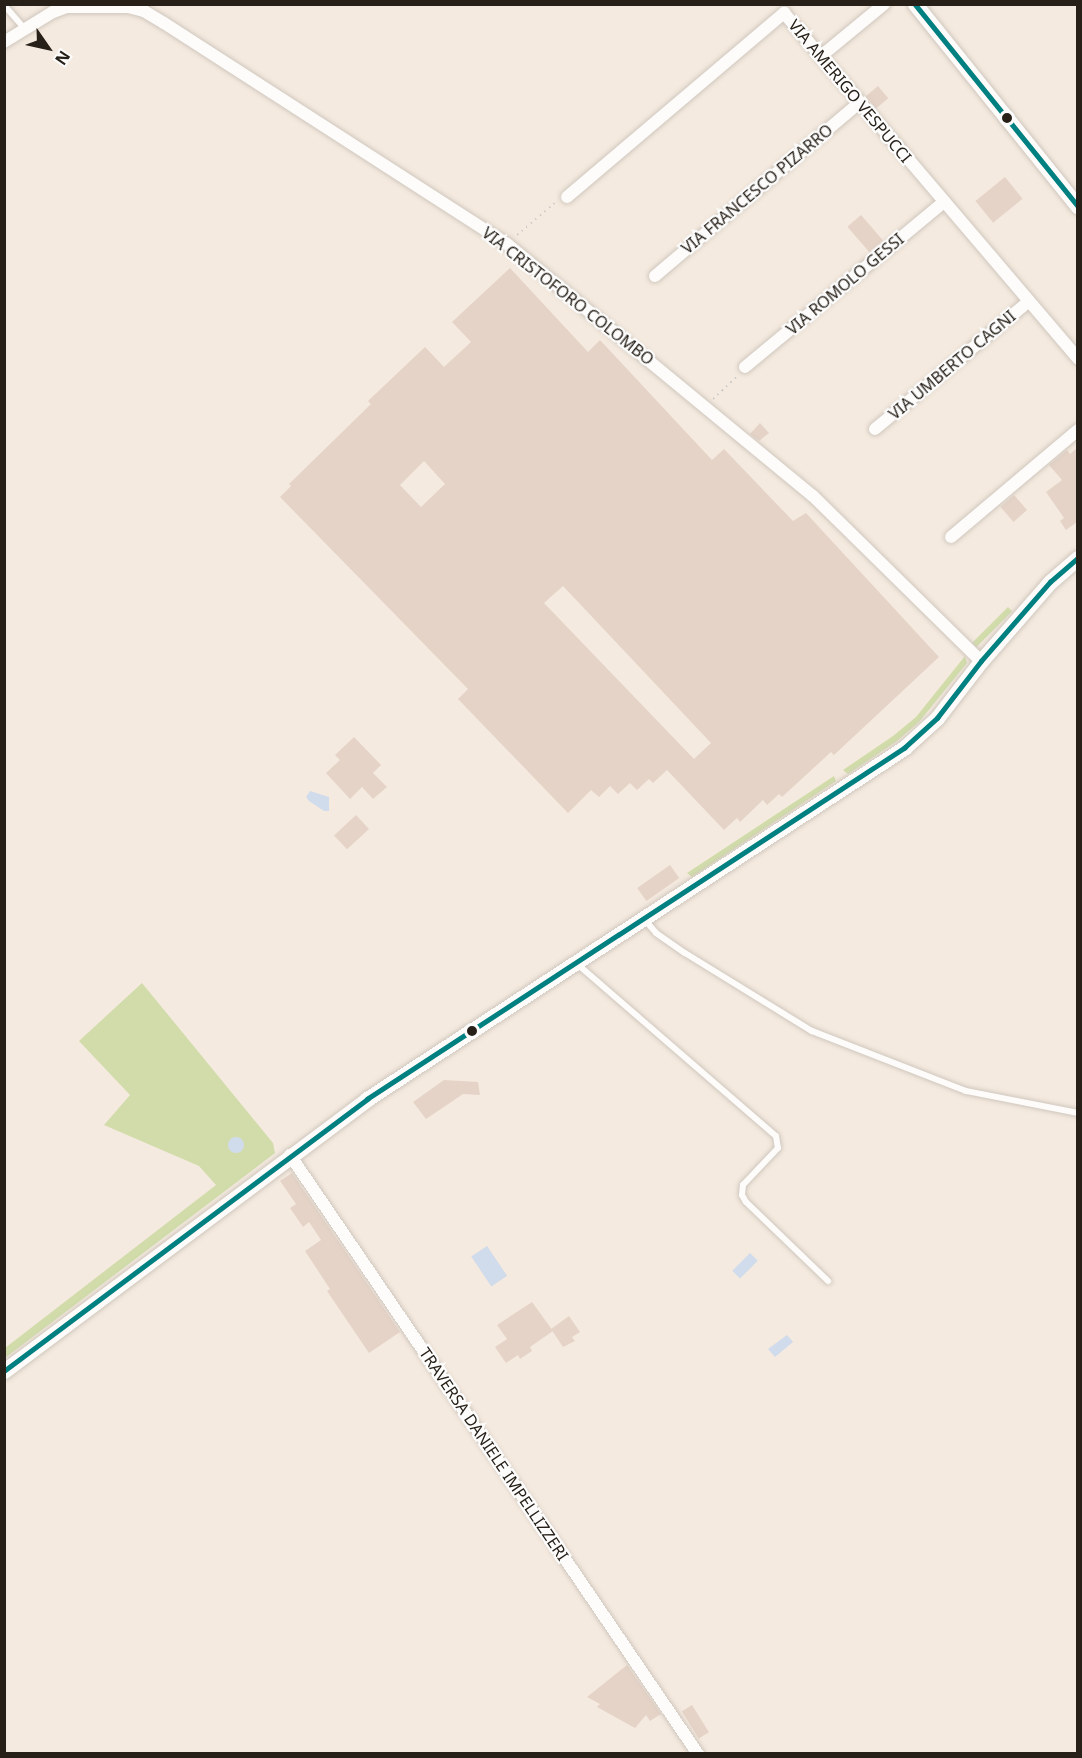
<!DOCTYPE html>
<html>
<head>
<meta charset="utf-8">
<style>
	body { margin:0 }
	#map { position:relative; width:1082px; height:1758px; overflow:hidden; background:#f5eadf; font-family:"Noto Sans",sans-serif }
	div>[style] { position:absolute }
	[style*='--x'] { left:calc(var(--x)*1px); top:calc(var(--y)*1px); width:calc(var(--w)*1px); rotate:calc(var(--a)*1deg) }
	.green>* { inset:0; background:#d1dcaa; transform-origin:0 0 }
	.water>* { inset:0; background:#d0dbec; transform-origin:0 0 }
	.round { border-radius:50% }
	.building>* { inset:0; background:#e5d3c7; transform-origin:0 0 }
	.path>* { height:2px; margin-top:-1px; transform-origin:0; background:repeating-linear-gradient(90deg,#d0cdc9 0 1.5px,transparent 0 6px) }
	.roads { filter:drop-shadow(0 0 2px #cfc7be) drop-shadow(0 0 2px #cfc7be) }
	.service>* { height:6px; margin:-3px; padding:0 3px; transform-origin:3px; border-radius:3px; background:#fefcfa }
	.minor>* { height:12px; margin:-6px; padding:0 6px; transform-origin:6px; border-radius:6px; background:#fefcfa }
	.tertiary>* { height:15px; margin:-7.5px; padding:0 7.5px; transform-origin:7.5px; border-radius:7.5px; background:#fefcfa }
	.bus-1>* { height:4.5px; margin:-2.25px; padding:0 2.25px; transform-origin:2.25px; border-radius:2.25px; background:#008080 }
	.dots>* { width:16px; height:16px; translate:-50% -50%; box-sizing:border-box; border:3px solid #fcfcfc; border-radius:50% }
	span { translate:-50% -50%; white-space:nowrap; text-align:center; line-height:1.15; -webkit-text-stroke:4.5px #fcfcfc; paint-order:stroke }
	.street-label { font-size:16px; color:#272018 }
	.frame { position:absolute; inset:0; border:6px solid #272018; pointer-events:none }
	.north { position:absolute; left:18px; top:18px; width:60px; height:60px; -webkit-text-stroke:4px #fcfcfc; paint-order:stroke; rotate:124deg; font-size:16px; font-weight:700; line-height:24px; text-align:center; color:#272018 }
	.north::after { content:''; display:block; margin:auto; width:21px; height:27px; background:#272018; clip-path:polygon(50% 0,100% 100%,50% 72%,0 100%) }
</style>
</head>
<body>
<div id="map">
	<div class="green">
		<div style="left:1008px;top:607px;width:6px;height:51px;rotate:45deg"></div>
		<div style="clip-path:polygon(965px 656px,967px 663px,919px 722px,897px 741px,848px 774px,843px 770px,893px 736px,916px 717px)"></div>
		<div style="clip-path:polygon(834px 776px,836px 781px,692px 877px,687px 873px)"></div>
		<div style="clip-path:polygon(142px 983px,273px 1143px,275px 1153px,5px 1358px,5px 1348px,216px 1185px,199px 1166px,104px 1125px,130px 1095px,79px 1041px)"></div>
	</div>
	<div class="water">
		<div style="clip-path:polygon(310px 791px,329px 797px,329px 811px,324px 811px,309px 801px,306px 797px)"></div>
		<div class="round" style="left:228px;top:1137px;width:16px;height:16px"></div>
		<div style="left:487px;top:1246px;width:36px;height:19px;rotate:56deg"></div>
		<div style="left:750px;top:1253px;width:11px;height:25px;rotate:45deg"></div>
		<div style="clip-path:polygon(787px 1335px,793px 1342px,775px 1357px,768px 1349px)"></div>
	</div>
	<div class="building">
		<div style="left:878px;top:86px;width:16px;height:16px;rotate:50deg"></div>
		<div style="left:1005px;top:177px;width:28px;height:38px;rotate:51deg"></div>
		<div style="left:861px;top:215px;width:35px;height:18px;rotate:49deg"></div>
		<div style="clip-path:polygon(evenodd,510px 268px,588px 352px,600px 340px,712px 460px,724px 449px,793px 521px,806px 513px,939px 657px,834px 755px,831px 752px,782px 797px,779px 794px,767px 805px,763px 800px,740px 822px,737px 818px,724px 830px,667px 770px,653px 783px,649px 779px,637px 790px,630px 783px,618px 794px,610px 786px,599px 797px,591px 790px,568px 813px,458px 699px,468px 689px,280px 497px,291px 486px,289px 484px,371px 404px,368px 401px,425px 347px,444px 367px,471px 342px,452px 322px,510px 268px,424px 461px,445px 484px,421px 507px,400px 485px,424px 461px,510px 268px,563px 586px,711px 743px,694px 759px,544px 603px,563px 586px)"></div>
		<div style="clip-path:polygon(760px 423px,769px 433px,759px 441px,750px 434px)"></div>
		<div style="clip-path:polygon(1077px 448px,1077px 522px,1066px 530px,1060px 521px,1064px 518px,1046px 492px,1062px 480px,1049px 465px,1067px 450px,1070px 454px)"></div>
		<div style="left:1014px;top:495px;width:20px;height:18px;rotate:49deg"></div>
		<div style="clip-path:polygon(354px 737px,381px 765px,373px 773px,387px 787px,373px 799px,362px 787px,350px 799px,326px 773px,340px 760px,335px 755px)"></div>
		<div style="left:356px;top:815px;width:19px;height:30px;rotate:47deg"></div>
		<div style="left:670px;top:865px;width:16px;height:40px;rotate:55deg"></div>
		<div style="clip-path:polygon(444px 1080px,478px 1082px,480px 1095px,463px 1094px,426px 1119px,413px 1102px)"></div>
		<div style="clip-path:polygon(292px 1173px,400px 1332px,369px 1353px,327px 1291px,330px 1289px,305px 1251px,321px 1240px,309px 1222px,303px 1227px,290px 1208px,296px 1204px,280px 1181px)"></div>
		<div style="clip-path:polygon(532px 1302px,553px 1331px,530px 1347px,532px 1351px,520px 1359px,518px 1355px,506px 1363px,495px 1347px,507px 1339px,497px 1325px)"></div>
		<div style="clip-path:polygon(569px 1316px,580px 1332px,572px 1337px,575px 1341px,563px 1347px,551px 1329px)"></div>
		<div style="clip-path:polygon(627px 1665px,661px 1714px,650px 1721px,646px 1715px,635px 1728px,597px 1707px,600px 1704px,587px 1697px)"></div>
		<div style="left:692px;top:1705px;width:32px;height:12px;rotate:58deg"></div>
	</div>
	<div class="path">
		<div style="--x:517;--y:235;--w:51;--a:-40.2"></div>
		<div style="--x:713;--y:399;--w:34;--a:-43"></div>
	</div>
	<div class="roads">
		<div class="service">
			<div style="--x:4;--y:5;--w:32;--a:49"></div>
			<div style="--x:644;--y:919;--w:18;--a:49"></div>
			<div style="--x:656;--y:933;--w:35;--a:35"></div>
			<div style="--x:685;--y:953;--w:149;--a:31.6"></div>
			<div style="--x:812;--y:1031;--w:165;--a:21.3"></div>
			<div style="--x:966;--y:1091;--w:114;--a:11.1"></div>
			<div style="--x:576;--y:963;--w:264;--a:40.9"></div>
			<div style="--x:776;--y:1136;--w:12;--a:81"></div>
			<div style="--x:778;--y:1148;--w:51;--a:133.4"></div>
			<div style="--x:743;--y:1185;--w:10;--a:96"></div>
			<div style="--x:742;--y:1195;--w:8;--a:60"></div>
			<div style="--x:746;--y:1202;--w:114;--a:43.9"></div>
		</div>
		<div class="minor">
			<div style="--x:4;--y:42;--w:57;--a:-31.5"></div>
			<div style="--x:53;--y:12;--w:15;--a:-20"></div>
			<div style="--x:67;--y:7;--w:61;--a:0"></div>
			<div style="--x:128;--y:7;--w:16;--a:14"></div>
			<div style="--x:144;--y:11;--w:23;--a:31"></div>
			<div style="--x:164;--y:23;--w:408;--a:32.8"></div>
			<div style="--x:507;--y:244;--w:396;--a:39.5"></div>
			<div style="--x:813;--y:496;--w:235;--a:44.5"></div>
			<div style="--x:821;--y:56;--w:82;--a:-39.5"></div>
			<div style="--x:567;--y:197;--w:285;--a:-40.3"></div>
			<div style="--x:784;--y:13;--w:454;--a:49.6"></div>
			<div style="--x:655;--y:276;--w:269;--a:-40.3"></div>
			<div style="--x:745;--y:367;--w:259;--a:-39.7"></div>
			<div style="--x:875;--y:429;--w:200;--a:-39.7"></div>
			<div style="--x:951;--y:537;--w:166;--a:-40.1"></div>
			<div style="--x:290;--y:1155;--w:725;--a:55.74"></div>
		</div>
		<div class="tertiary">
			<div style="--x:915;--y:4;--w:260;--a:51.2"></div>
			<div style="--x:4;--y:1371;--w:454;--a:-36.8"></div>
			<div style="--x:367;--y:1099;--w:642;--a:-33.17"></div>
			<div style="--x:904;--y:748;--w:45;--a:-42.3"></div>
			<div style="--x:937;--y:718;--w:72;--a:-52.3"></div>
			<div style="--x:981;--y:661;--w:105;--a:-48.9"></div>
			<div style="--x:1050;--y:582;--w:37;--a:-41"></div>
		</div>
	</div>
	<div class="bus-1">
		<div style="--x:915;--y:4;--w:260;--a:51.1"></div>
		<div style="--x:4;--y:1371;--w:454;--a:-36.8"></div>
		<div style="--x:367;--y:1099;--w:642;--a:-33.17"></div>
		<div style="--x:904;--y:748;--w:45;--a:-42.3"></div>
		<div style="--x:937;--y:718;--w:72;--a:-52.3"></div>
		<div style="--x:981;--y:661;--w:105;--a:-48.9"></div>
		<div style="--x:1050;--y:582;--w:37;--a:-41"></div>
	</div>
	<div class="dots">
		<div style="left:1007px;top:118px;background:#272018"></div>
		<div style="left:472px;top:1031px;background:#272018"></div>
	</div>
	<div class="street-label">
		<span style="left:850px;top:91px;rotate:50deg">VIA AMERIGO VESPUCCI</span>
		<span style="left:757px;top:189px;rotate:-40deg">VIA FRANCESCO PIZARRO</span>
		<span style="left:845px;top:284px;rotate:-40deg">VIA ROMOLO GESSI</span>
		<span style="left:568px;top:296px;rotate:38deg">VIA CRISTOFORO COLOMBO</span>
		<span style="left:952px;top:365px;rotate:-40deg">VIA UMBERTO CAGNI</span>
		<span style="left:494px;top:1454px;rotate:56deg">TRAVERSA DANIELE IMPELLIZZERI</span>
	</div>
	<div class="frame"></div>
	<div class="north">N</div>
</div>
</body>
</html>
